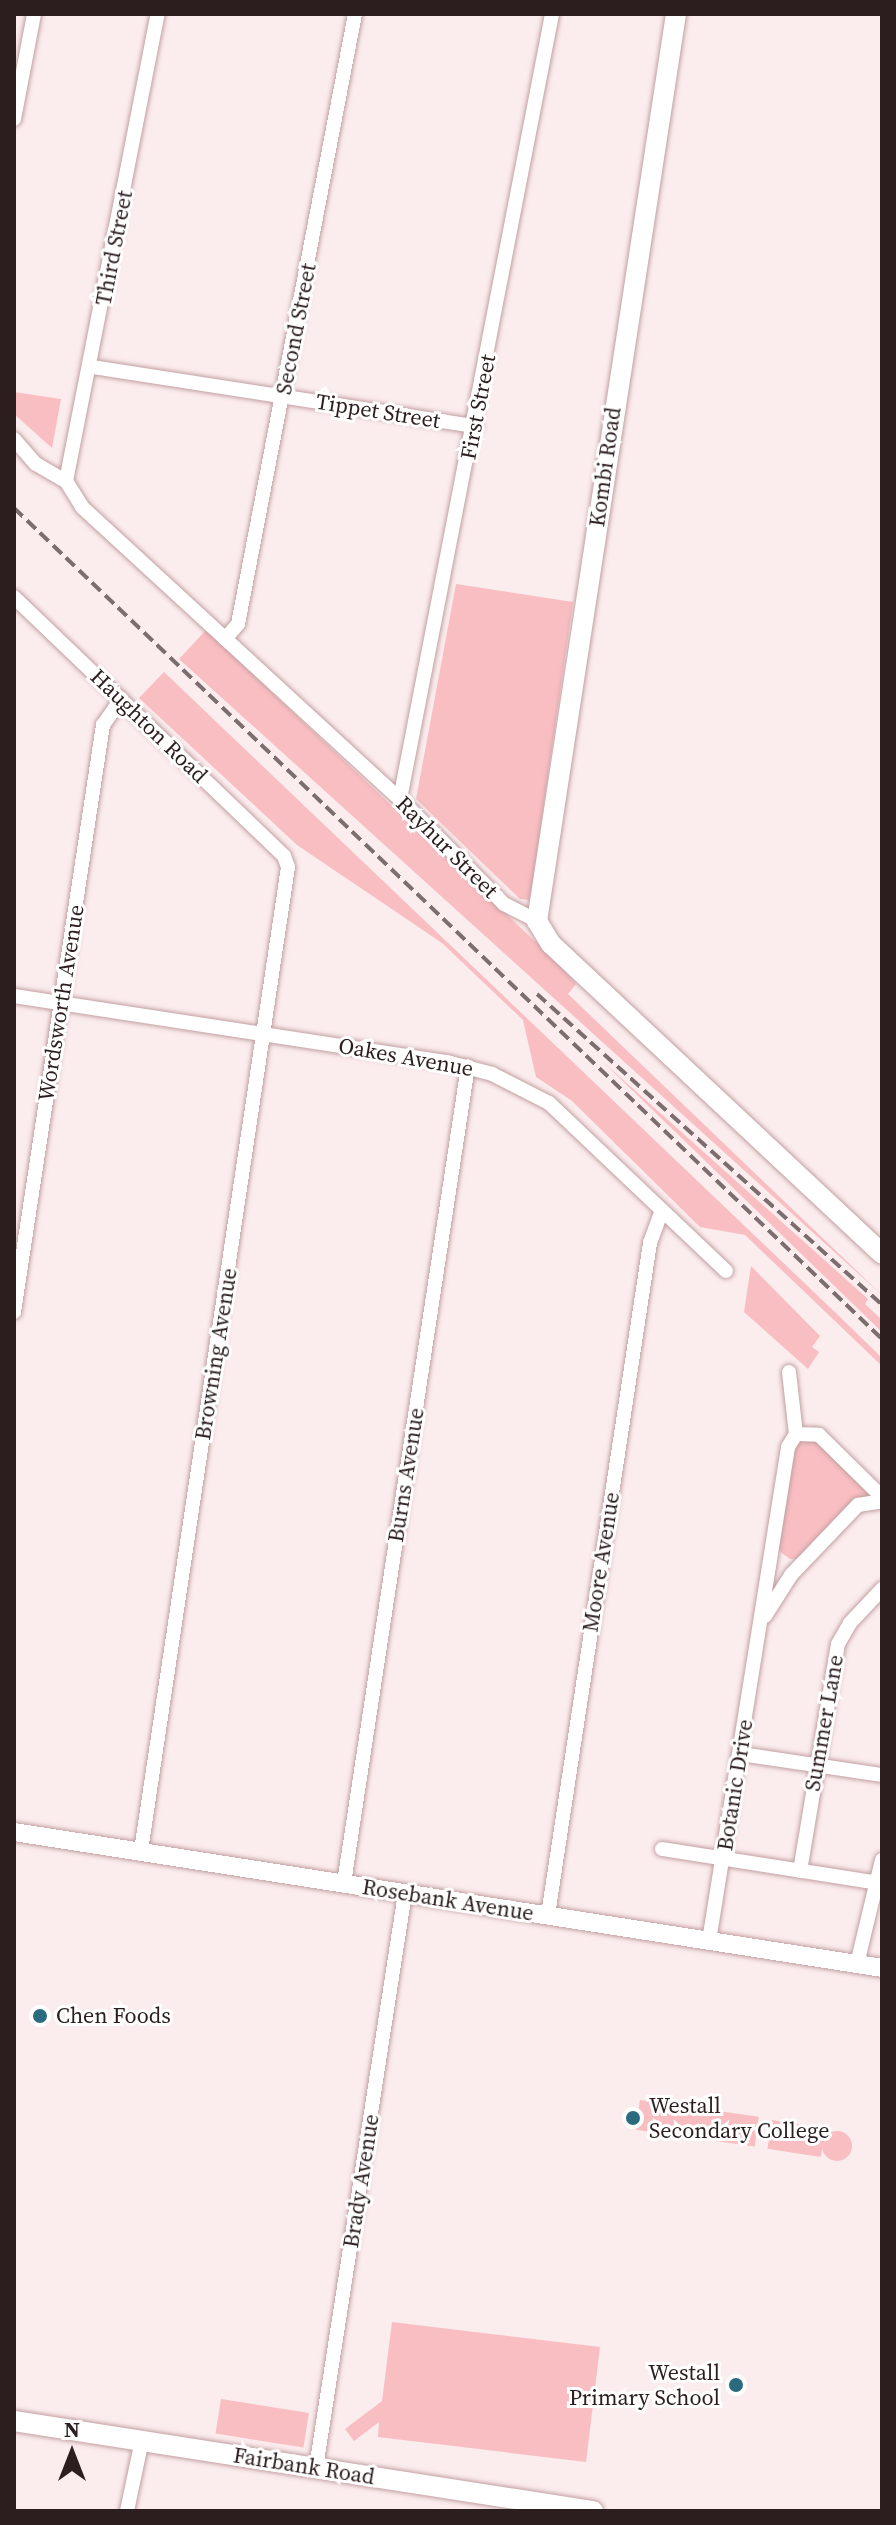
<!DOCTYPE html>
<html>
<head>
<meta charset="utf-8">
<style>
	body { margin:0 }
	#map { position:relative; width:896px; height:2525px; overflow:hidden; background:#fbeced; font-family:"Source Serif 4",serif }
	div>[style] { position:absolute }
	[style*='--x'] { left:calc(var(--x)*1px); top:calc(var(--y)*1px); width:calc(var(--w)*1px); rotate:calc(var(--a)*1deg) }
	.green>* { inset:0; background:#f9bec2; transform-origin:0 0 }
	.round { border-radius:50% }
	.roads { filter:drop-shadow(0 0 2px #c29fa1) drop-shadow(0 0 2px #c29fa1) }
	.minor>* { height:14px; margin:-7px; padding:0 7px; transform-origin:7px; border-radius:7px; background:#fff }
	.tertiary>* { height:18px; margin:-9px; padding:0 9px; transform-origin:9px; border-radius:9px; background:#fff }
	.secondary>* { height:20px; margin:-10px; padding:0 10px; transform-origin:10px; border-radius:10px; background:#fff }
	.rail>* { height:4px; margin-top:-2px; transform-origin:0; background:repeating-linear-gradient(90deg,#7c6d6e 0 12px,transparent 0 18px) }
	.dots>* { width:22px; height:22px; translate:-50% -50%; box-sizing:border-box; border:4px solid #fff; border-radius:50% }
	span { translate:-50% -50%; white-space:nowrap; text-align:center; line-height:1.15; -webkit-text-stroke:6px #fff; paint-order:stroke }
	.street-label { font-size:22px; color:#2c1e1f }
	.poi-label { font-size:22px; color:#2c1e1f }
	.left { translate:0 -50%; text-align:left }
	.right { translate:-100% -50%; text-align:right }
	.frame { position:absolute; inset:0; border:16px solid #2c1e1f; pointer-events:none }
	.north { position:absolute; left:32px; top:2413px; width:80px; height:80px; -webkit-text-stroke:6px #fff; paint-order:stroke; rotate:0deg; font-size:22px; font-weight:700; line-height:32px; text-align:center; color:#2c1e1f }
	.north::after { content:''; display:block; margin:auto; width:28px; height:36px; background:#2c1e1f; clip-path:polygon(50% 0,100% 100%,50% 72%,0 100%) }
</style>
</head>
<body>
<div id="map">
	<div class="green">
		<div style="clip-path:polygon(14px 392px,61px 399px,52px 448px,14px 414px)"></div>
		<div style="clip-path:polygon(456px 584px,573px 602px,530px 900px,520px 899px,416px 799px)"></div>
		<div style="clip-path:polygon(206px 630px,559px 964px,576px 984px,568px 994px,882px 1295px,179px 659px)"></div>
		<div style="clip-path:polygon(164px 672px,839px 1316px,882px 1358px,882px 1366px,745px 1235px,700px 1227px,572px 1101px,536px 1077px,523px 1020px,442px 943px,297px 845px,139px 698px)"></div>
		<div style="clip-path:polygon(602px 1061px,868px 1299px,865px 1304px,882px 1320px,882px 1332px)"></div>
		<div style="clip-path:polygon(751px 1266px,820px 1336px,812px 1347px,819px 1352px,808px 1369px,744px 1312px)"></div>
		<div style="clip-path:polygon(811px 1434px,875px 1492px,800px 1559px,790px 1559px,778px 1550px,794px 1441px)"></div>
		<div style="left:640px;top:2100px;width:120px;height:30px;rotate:8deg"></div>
		<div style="left:772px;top:2120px;width:54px;height:29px;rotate:9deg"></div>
		<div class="round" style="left:822px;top:2131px;width:30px;height:30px"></div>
		<div style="clip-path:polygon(392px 2322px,600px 2347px,586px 2462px,378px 2437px,379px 2422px,354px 2441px,345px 2429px,382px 2401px)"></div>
		<div style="left:221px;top:2399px;width:89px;height:35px;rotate:9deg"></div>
	</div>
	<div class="roads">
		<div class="minor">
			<div style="--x:14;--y:119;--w:107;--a:-79.2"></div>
			<div style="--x:92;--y:367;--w:388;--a:8.8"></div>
			<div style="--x:14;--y:439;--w:33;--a:49"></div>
			<div style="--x:36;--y:464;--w:34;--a:30"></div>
			<div style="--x:66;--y:481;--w:31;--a:58"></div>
			<div style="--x:82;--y:507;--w:432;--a:42.6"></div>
			<div style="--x:400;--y:799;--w:148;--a:45.3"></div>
			<div style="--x:504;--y:904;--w:37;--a:27"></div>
			<div style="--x:66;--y:481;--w:476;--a:-78.9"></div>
			<div style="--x:14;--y:597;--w:374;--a:43.8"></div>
			<div style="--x:284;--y:856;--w:12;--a:70"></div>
			<div style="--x:288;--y:867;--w:995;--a:98.5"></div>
			<div style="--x:225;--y:639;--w:20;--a:-49"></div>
			<div style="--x:238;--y:624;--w:621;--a:-79.14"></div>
			<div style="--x:400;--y:799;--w:800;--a:-79.04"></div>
			<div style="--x:14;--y:996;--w:438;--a:8.7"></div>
			<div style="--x:447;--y:1062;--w:47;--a:14.9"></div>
			<div style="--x:492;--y:1074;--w:64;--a:27"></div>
			<div style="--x:549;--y:1103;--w:244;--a:43.5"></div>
			<div style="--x:14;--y:1312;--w:594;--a:-81.38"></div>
			<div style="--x:103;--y:725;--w:32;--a:-55"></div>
			<div style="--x:789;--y:1372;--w:62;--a:83.6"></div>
			<div style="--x:796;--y:1434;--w:23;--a:2"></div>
			<div style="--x:819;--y:1435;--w:88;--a:44.5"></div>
			<div style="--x:765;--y:1616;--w:49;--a:-57.6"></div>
			<div style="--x:791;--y:1575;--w:97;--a:-46.3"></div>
			<div style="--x:858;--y:1505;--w:24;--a:-9"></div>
			<div style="--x:741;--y:1754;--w:143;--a:8.5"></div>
			<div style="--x:662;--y:1849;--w:219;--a:8.9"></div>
			<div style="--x:800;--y:1871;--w:230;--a:-80.5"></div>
			<div style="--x:838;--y:1644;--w:24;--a:-60"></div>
			<div style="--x:850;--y:1623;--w:47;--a:-46.7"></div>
			<div style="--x:344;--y:1883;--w:826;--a:-81.37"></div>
			<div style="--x:548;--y:1915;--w:680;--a:-81.37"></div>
			<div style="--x:650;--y:1243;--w:33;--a:-70"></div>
			<div style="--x:709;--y:1941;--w:500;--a:-80.91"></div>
			<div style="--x:788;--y:1447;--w:15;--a:-58"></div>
			<div style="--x:857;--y:1964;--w:107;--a:-76.5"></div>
			<div style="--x:316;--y:2468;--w:582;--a:-81.2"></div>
			<div style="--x:127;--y:2511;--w:73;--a:-78.1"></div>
		</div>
		<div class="tertiary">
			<div style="--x:14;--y:1832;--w:879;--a:8.9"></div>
		</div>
		<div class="secondary">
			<div style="--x:676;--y:14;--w:918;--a:98.71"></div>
			<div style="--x:537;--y:921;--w:27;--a:59"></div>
			<div style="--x:551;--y:944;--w:453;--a:43.1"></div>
			<div style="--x:14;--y:2421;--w:586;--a:8.84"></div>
		</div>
	</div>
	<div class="rail">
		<div style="--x:14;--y:508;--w:1202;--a:43.75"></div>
		<div style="--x:537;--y:994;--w:464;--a:42"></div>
	</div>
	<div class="dots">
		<div style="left:40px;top:2016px;background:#2b6a7f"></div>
		<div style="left:633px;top:2118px;background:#2b6a7f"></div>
		<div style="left:736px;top:2385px;background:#2b6a7f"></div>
	</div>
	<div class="street-label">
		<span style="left:114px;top:248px;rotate:-79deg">Third Street</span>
		<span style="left:296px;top:329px;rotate:-79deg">Second Street</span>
		<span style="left:478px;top:407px;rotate:-79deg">First Street</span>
		<span style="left:378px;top:411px;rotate:9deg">Tippet Street</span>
		<span style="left:605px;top:467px;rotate:-82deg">Kombi Road</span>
		<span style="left:149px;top:726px;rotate:44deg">Haughton Road</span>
		<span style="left:447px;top:847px;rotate:45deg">Rayhur Street</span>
		<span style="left:61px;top:1003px;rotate:-81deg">Wordsworth Avenue</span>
		<span style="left:406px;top:1057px;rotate:10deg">Oakes Avenue</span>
		<span style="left:216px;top:1354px;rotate:-81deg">Browning Avenue</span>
		<span style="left:406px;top:1475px;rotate:-81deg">Burns Avenue</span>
		<span style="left:601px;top:1562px;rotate:-81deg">Moore Avenue</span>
		<span style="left:824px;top:1723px;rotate:-80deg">Summer Lane</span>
		<span style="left:735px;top:1785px;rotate:-81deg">Botanic Drive</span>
		<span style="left:448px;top:1900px;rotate:9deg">Rosebank Avenue</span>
		<span style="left:361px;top:2181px;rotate:-81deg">Brady Avenue</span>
		<span style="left:304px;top:2466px;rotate:9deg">Fairbank Road</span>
	</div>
	<div class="poi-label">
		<span class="left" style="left:56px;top:2016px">Chen Foods</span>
		<span class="left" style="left:649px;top:2118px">Westall<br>Secondary College</span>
		<span class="right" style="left:720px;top:2385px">Westall<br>Primary School</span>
	</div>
	<div class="frame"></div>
	<div class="north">N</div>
</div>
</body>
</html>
